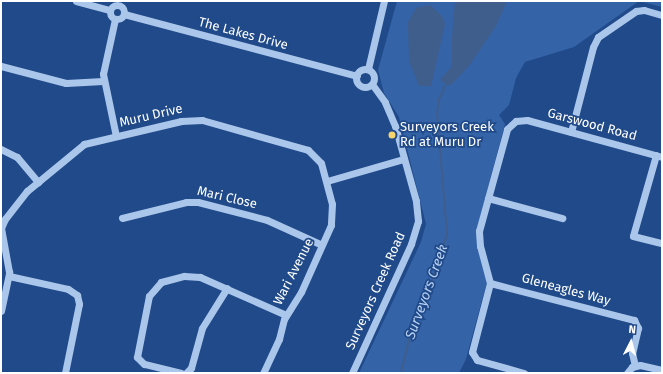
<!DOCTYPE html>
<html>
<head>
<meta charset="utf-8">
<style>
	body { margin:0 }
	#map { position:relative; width:663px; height:374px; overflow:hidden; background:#204a89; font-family:"Fira Sans",sans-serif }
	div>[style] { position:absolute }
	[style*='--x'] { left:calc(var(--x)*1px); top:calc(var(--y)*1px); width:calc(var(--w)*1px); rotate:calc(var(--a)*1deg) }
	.green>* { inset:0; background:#3463a7 }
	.water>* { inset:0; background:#405e8c }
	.stream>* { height:2px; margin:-1px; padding:0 1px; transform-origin:1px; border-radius:1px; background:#405e8c }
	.minor>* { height:7px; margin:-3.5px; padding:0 3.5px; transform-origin:3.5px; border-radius:3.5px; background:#abc6eb }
	.minor>.ring { margin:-3.5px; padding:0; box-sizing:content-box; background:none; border:7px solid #abc6eb; border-radius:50% }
	.dots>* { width:11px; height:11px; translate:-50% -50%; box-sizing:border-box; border:2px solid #204a89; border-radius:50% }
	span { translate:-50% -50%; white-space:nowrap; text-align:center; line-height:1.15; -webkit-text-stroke:3.5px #204a89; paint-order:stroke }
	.street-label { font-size:13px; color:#fff }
	.poi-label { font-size:13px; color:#fff }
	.left { translate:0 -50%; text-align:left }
	.water-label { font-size:14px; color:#b7d0f2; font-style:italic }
	.frame { position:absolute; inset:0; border:2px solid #fff; pointer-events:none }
	.north { position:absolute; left:611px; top:322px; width:40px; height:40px; -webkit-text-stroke:3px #204a89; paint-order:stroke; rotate:6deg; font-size:11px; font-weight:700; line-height:16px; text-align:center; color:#fff }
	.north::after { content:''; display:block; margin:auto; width:14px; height:18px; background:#fff; clip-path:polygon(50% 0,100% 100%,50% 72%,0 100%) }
</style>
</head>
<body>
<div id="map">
	<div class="green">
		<div style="clip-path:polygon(397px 1px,662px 1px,662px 7px,639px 1px,574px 47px,525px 62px,516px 78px,509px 105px,499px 115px,505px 124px,476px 232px,487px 282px,466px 359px,459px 373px,359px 373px,421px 242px,426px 224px,399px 117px,384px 93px,378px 70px)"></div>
	</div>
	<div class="water">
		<div style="clip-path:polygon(455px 1px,507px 1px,496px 26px,469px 66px,450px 86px,440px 80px,452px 66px,452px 37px)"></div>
		<div style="clip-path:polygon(430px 5px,442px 16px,445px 24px,431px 86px,419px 86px,409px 61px,408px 22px,416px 8px)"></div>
	</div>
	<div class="stream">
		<div style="--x:401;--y:373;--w:46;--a:-76.3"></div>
		<div style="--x:412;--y:328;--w:53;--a:-66.8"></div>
		<div style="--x:433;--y:279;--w:47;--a:-72.7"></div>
		<div style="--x:447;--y:234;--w:121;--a:-94.7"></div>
		<div style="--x:437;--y:113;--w:14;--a:-82"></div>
		<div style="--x:439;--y:99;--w:19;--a:-65"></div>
	</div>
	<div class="minor">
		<div style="--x:76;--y:1;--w:34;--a:15"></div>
		<div class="ring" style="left:110px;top:5px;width:7px;height:7px"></div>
		<div style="--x:124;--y:14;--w:241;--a:14.9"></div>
		<div style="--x:115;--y:19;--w:56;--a:102.3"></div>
		<div style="--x:103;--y:74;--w:63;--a:78.2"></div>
		<div style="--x:1;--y:66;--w:67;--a:14.7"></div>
		<div style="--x:66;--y:83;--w:37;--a:-3"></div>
		<div style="--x:368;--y:69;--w:70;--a:-76.8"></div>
		<div class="ring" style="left:356px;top:69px;width:11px;height:11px"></div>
		<div style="--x:571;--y:132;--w:88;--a:-75.5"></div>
		<div style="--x:593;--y:47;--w:11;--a:-63"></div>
		<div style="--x:598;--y:37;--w:46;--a:-34.4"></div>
		<div style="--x:636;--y:11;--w:8;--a:-7"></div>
		<div style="--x:644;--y:10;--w:19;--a:16"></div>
		<div style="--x:1;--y:149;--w:18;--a:27"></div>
		<div style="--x:17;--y:157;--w:33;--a:50"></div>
		<div style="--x:656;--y:155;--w:84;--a:105.9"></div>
		<div style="--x:633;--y:236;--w:30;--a:14"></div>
		<div style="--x:327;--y:181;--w:79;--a:-16.1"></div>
		<div style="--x:488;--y:198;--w:77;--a:15.1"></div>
		<div style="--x:122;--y:218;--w:66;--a:-14"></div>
		<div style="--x:186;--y:202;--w:12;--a:0"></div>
		<div style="--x:198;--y:202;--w:71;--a:14.6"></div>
		<div style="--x:267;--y:220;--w:60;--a:24.4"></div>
		<div style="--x:9;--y:276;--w:60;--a:12.4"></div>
		<div style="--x:68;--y:289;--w:11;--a:34"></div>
		<div style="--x:77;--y:295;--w:9;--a:77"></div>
		<div style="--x:79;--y:304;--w:70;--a:101.5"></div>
		<div style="--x:490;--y:283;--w:149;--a:14.4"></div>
		<div style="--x:634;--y:320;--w:9;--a:63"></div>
		<div style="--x:638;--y:328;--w:26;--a:103"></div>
		<div style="--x:632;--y:353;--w:13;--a:77"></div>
		<div style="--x:1;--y:311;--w:40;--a:-78"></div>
		<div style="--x:9;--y:272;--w:45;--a:-100.3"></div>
		<div style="--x:1;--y:228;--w:10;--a:-66"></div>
		<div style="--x:5;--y:219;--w:36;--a:-52"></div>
		<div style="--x:27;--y:191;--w:74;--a:-39.5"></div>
		<div style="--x:84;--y:144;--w:100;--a:-13.3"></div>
		<div style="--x:181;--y:121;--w:21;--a:-3"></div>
		<div style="--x:202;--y:120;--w:110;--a:15.8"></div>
		<div style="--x:308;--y:150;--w:18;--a:45"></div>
		<div style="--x:321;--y:163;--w:42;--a:75"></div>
		<div style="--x:332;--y:204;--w:21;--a:93"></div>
		<div style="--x:331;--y:225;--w:73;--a:114.1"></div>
		<div style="--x:301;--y:292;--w:32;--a:122"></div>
		<div style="--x:284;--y:319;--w:21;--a:104"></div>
		<div style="--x:279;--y:339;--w:38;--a:115"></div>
		<div style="--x:181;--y:373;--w:38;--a:-166"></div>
		<div style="--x:144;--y:364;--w:10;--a:-135"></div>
		<div style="--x:137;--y:357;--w:62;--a:-78.9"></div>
		<div style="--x:149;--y:296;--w:18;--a:-49"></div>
		<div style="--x:161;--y:282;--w:24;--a:-15"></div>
		<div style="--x:184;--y:276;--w:16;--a:4"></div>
		<div style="--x:200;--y:277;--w:94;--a:23.8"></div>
		<div style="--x:186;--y:373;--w:7;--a:-45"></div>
		<div style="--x:191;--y:368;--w:41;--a:-74.6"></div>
		<div style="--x:202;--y:328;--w:47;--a:-58"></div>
		<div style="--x:352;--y:373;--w:142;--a:-65.4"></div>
		<div style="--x:411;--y:244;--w:24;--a:-73"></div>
		<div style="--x:418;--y:221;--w:20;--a:-96"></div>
		<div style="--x:416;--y:201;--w:78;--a:-105.6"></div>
		<div style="--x:395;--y:126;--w:26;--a:-113"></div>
		<div style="--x:385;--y:102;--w:22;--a:-126"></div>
		<div style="--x:524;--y:373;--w:49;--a:-164.5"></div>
		<div style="--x:477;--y:360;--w:9;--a:-122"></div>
		<div style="--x:472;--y:352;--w:71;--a:-75.4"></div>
		<div style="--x:490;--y:283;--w:38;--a:-105"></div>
		<div style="--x:480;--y:246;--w:15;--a:-94"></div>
		<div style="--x:479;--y:231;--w:106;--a:-74.6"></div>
		<div style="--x:507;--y:129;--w:12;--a:-42"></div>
		<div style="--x:516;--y:121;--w:11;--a:-5"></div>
		<div style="--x:527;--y:120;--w:140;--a:15.3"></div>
		<div style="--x:627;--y:373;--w:8;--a:-50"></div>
		<div style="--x:632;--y:367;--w:8;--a:-14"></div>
		<div style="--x:640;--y:365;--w:23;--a:13"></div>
	</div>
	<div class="dots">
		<div style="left:392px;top:135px;background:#f8d56c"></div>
	</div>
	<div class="street-label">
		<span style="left:243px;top:34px;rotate:15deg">The Lakes Drive</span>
		<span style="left:151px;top:116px;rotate:-13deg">Muru Drive</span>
		<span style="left:592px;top:125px;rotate:15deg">Garswood Road</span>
		<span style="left:227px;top:198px;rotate:13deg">Mari Close</span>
		<span style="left:294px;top:272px;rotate:-63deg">Wari Avenue</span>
		<span style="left:566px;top:290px;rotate:15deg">Gleneagles Way</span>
		<span style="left:376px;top:291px;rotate:-66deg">Surveyors Creek Road</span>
	</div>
	<div class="poi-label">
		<span class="left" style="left:400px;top:135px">Surveyors Creek<br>Rd at Muru Dr</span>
	</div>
	<div class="water-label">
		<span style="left:427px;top:292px;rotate:-70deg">Surveyors Creek</span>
	</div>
	<div class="frame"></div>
	<div class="north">N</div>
</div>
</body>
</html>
